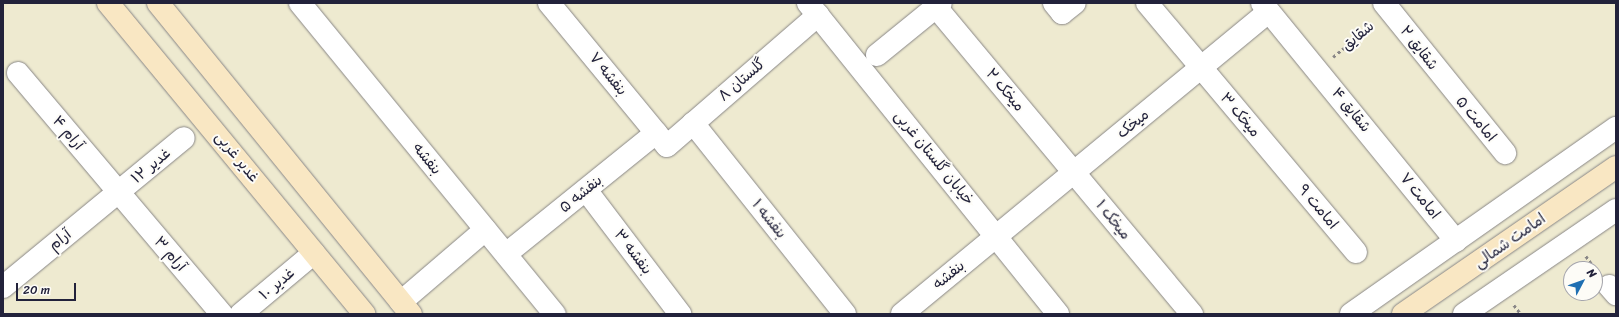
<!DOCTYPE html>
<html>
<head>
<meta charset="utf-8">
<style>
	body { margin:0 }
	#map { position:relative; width:1619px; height:317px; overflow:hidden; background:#eeead0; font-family:Sriracha,"Playpen Sans Arabic",sans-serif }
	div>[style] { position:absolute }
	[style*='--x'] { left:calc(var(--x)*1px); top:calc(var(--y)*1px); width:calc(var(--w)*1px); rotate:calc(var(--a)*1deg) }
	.path>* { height:2.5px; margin-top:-1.25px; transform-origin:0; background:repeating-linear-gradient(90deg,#888686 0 3px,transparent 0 6px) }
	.roads { filter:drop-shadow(0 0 1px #888686) drop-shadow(0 0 1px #888686) }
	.minor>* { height:22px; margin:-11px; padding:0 11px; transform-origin:11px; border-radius:11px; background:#fff }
	.secondary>* { height:22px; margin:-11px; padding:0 11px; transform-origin:11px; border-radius:11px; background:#f9e7c3 }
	span { translate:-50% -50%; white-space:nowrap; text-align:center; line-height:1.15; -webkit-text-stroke:4px #fdfcf7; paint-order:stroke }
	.street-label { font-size:15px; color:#22223b }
	.frame { position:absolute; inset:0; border:4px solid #22223b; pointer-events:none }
	.north { position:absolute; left:1563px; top:261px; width:40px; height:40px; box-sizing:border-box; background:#fdfcf7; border:1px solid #a5a5ac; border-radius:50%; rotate:49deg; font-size:11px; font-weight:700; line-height:16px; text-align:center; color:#22223b }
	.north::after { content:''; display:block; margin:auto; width:14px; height:18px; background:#1f6fb2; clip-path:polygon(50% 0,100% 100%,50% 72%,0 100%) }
	.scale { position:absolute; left:16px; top:283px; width:60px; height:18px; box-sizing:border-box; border:2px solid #22223b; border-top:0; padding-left:5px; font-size:12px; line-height:14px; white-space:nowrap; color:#22223b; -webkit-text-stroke:3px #fdfcf7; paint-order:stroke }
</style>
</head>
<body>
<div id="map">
	<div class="path">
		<div style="--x:1333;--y:57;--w:53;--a:-39.7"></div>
		<div style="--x:1586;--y:256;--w:17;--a:54"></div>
		<div style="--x:1514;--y:305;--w:11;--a:52"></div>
	</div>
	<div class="roads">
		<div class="minor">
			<div style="--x:300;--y:3;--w:402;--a:50.7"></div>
			<div style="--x:549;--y:3;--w:185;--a:50.5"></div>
			<div style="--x:667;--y:146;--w:200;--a:-40.9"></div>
			<div style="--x:808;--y:3;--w:399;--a:51.2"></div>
			<div style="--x:1054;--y:3;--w:13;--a:51"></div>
			<div style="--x:1062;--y:13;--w:16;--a:-38"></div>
			<div style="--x:1147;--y:3;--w:325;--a:50"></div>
			<div style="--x:1262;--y:3;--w:307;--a:50.8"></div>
			<div style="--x:1384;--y:3;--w:193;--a:51.1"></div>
			<div style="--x:936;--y:7;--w:400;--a:50.2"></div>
			<div style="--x:877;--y:55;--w:82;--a:-39.1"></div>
			<div style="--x:18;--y:73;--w:316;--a:49.8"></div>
			<div style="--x:693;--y:123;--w:244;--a:51.5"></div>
			<div style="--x:586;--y:190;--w:156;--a:52.8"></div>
			<div style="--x:506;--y:254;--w:193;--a:-38.9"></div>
			<div style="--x:1609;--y:286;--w:11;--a:49"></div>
			<div style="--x:3;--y:287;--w:234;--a:-39.5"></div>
			<div style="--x:401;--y:302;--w:111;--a:-40.6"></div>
			<div style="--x:241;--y:314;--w:95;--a:-39.9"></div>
			<div style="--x:902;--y:314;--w:475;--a:-39.5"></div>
			<div style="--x:1351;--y:314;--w:324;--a:-35.1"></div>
			<div style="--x:1464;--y:314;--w:184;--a:-34.4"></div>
		</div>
		<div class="secondary">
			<div style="--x:108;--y:3;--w:403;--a:50.5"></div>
			<div style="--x:158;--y:3;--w:401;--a:50.9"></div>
			<div style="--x:1403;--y:314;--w:259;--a:-34.6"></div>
		</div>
	</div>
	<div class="street-label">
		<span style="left:1358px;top:36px;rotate:-40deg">شقایق</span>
		<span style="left:1419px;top:48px;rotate:52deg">شقایق ۲</span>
		<span style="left:608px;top:74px;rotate:51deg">بنفشه ۷</span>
		<span style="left:742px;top:80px;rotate:-41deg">گلستان ۸</span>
		<span style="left:1005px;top:90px;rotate:50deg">میخک ۲</span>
		<span style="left:1351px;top:110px;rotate:51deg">شقایق ۴</span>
		<span style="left:1240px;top:115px;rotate:50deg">میخک ۳</span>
		<span style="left:1476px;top:119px;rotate:50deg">امامت ۵</span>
		<span style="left:1133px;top:124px;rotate:-39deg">میخک</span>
		<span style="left:68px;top:133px;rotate:50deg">آرام ۴</span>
		<span style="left:237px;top:157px;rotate:51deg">غدیر غربی</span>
		<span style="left:934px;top:158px;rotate:51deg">خیابان گلستان غربی</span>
		<span style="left:427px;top:159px;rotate:51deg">بنفشه</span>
		<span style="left:151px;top:166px;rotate:-40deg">غدیر ۱۲</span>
		<span style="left:581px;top:194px;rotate:-39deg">بنفشه ۵</span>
		<span style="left:1420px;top:196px;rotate:51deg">امامت ۷</span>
		<span style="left:1318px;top:207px;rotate:50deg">امامت ۹</span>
		<span style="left:769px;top:219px;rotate:51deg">بنفشه ۱</span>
		<span style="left:1113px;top:220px;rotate:51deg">میخک ۱</span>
		<span style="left:60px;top:240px;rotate:-39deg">آرام</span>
		<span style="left:1510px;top:241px;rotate:-35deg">امامت شمالی</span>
		<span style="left:633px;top:252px;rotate:53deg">بنفشه ۳</span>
		<span style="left:170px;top:254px;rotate:49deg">آرام ۳</span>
		<span style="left:949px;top:275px;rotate:-39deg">بنفشه</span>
		<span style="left:277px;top:284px;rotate:-40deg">غدیر ۱۰</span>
	</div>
	<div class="frame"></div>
	<div class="north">N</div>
	<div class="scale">20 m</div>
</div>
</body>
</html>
